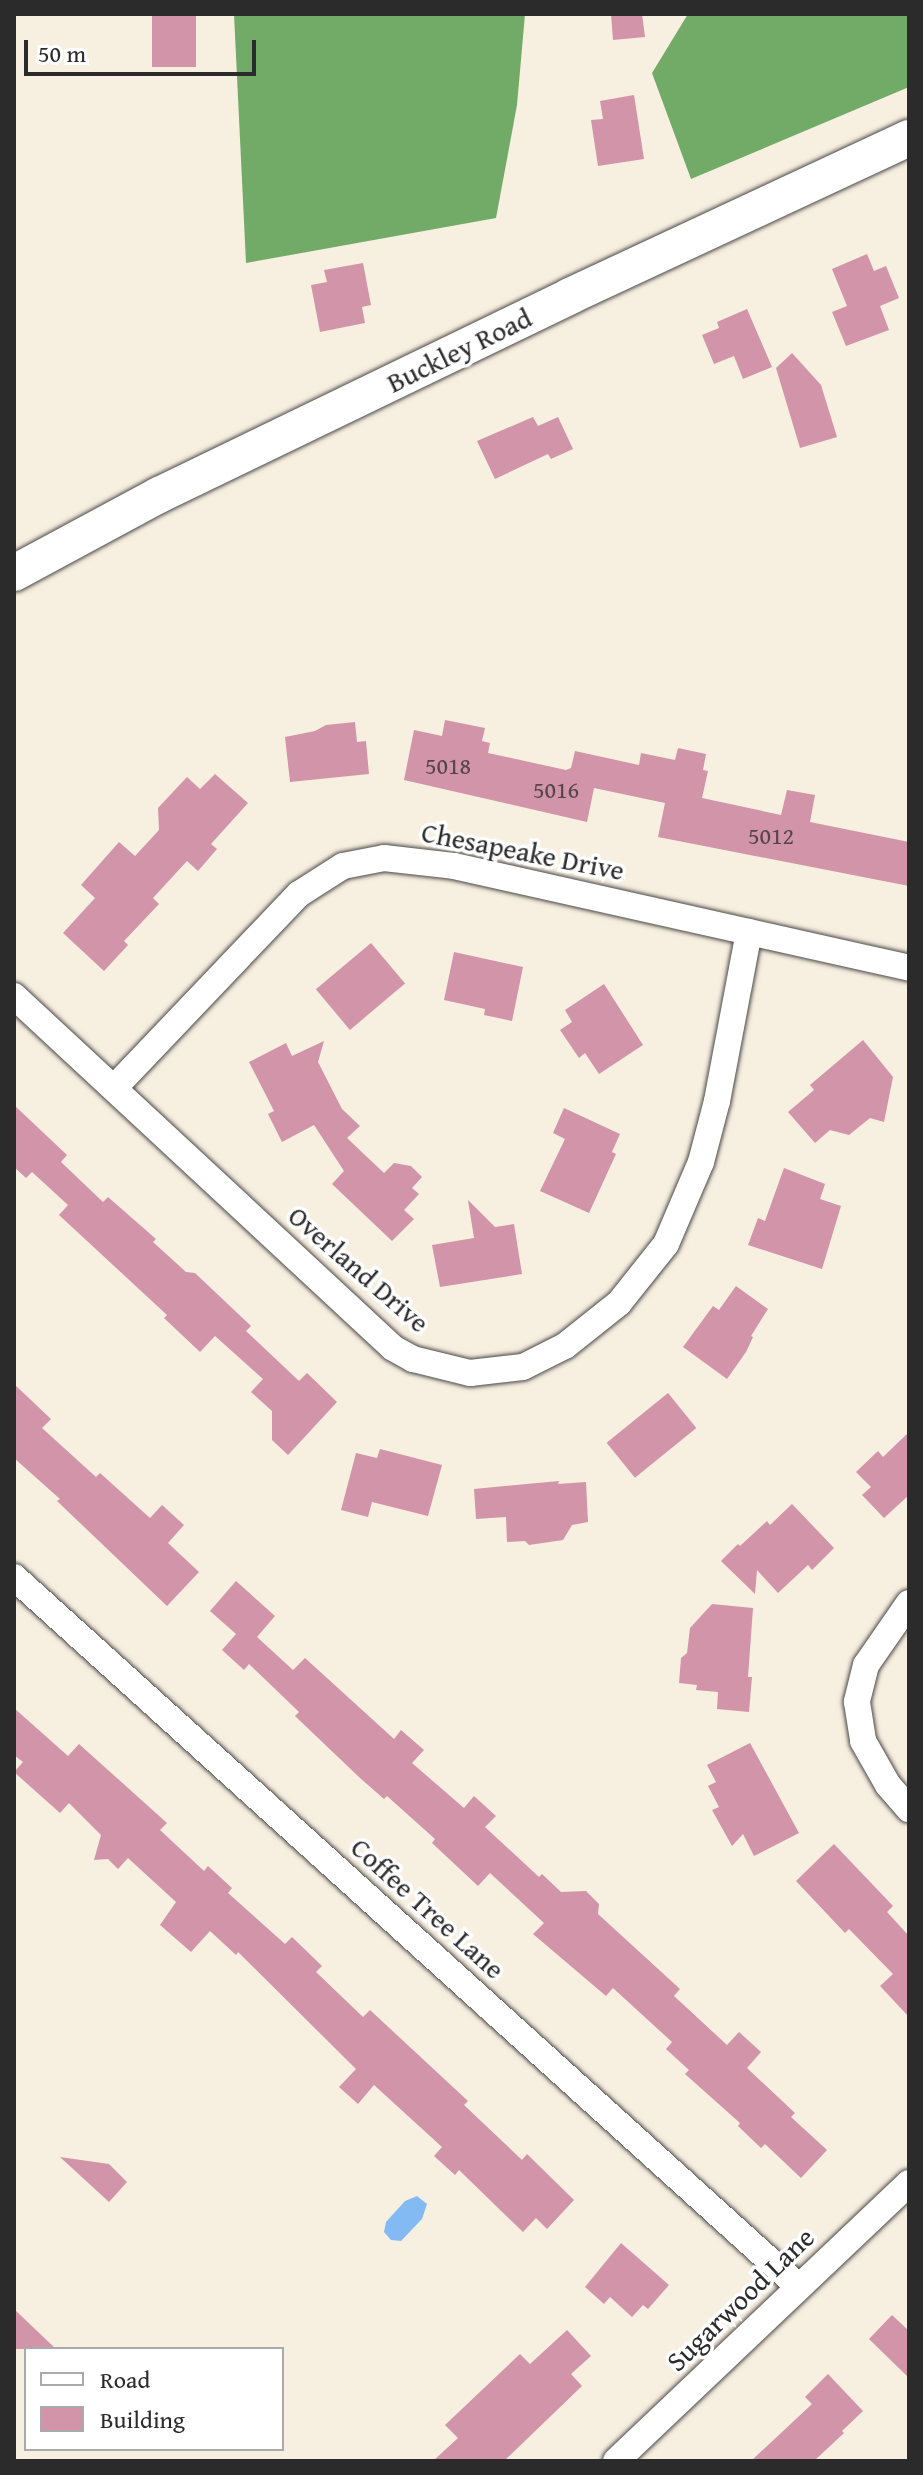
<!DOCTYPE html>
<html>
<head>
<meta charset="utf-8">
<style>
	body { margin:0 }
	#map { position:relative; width:923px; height:2475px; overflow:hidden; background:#f7efe0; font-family:"Gentium Book Plus",serif }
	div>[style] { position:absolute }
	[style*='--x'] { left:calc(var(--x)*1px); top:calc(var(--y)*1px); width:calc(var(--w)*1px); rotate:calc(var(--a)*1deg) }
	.forest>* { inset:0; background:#72aa67 }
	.water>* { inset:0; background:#84baf3 }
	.building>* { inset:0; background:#d194a9; transform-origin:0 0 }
	.roads { filter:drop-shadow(0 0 2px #4a4846) drop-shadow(0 0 2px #4a4846) }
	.street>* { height:26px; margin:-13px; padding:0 13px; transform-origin:13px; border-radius:13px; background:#fff }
	.secondary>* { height:36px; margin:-18px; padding:0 18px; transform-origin:18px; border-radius:18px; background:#fff }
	span { translate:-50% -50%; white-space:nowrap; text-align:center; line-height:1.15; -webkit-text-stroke:7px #fff; paint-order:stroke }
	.number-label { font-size:24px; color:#54454a }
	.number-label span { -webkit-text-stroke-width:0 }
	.street-label { font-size:28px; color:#2b2b2b }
	.frame { position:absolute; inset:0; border:16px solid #2b2b2b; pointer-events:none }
	.legend { position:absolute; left:24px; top:2347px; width:260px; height:104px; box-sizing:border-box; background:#fff; border:2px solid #aaa; margin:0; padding:10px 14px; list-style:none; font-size:24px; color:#2b2b2b }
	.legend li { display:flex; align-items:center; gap:16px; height:40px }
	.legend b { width:40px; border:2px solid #aaa }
	.scale { position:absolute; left:24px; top:40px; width:232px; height:36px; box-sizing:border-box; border:4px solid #2b2b2b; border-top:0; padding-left:10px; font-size:24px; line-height:28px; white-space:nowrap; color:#2b2b2b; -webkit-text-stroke:6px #fff; paint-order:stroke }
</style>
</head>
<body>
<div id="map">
	<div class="forest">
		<div style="clip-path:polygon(234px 14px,525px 14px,517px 105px,496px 218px,246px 263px)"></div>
		<div style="clip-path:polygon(688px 14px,909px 14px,909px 87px,691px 179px,652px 73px)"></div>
	</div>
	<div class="water">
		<div style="clip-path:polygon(417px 2196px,427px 2204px,422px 2219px,401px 2241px,391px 2240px,384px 2232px,386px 2222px,405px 2201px)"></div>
	</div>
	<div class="building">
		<div style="left:152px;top:14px;width:44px;height:53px"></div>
		<div style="clip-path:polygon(611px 14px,642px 14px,645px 37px,613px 40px)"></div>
		<div style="clip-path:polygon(634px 95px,644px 159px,598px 166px,591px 120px,603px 119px,600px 101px)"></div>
		<div style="clip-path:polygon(867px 254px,874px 271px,886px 266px,899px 298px,880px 306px,889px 330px,846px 346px,832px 312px,847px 306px,832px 269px)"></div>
		<div style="clip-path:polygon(363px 263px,371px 305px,362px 307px,365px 323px,320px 332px,311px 285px,327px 282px,324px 270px)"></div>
		<div style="clip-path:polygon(747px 309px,772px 367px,743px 379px,734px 356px,714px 364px,702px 335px,719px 328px,717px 322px)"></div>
		<div style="clip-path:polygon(792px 353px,821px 385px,837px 437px,800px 448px,776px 368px)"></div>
		<div style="clip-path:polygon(533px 417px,538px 426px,558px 417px,573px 449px,551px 459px,548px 454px,495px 479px,477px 441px)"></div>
		<div style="clip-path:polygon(445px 720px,485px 728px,482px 741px,490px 743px,488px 753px,566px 770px,571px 768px,575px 751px,639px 765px,641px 753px,675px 760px,678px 748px,706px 754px,703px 770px,708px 771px,702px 798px,781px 815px,787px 790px,815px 795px,810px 822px,909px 842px,909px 886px,658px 837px,665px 803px,594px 788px,587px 822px,404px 780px,414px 730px,442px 736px)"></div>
		<div style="clip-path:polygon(355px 722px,357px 742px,366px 741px,369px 774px,290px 782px,285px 737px,315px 731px,326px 725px)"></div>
		<div style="clip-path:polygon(215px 774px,248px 803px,211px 844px,217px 849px,198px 871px,187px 861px,153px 898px,159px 904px,124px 941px,128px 945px,104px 971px,63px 933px,95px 898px,81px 885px,119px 842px,135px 856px,159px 830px,158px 808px,187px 777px,200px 789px)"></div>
		<div style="left:371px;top:943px;width:53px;height:72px;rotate:50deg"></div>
		<div style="clip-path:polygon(454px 952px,523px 967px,512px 1021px,484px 1015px,485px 1009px,444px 1000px)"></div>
		<div style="clip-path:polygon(604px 984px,643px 1045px,599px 1074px,585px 1053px,579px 1058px,560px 1030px,572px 1022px,565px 1010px)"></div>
		<div style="clip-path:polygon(863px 1040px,893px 1077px,884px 1122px,870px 1118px,849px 1135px,830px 1130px,815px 1143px,788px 1112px,814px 1090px,810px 1085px)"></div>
		<div style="clip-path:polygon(324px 1041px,318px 1062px,342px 1109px,360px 1126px,347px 1138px,384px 1173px,394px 1163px,411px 1166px,422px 1177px,412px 1188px,419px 1194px,404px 1210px,414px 1219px,392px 1241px,332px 1184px,344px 1171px,314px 1125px,282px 1142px,268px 1114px,274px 1111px,249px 1062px,286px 1043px,292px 1056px)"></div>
		<div style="clip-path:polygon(14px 1105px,67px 1155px,61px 1162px,103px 1202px,108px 1197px,156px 1239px,153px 1242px,186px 1272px,195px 1273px,251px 1326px,246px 1331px,299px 1381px,307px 1373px,337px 1402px,288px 1455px,272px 1440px,272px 1411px,251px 1392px,263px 1379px,215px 1336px,200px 1352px,164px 1318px,167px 1315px,59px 1215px,68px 1205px,32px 1172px,26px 1178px,14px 1167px)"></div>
		<div style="clip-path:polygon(564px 1108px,620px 1134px,612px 1152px,616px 1154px,589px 1213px,540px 1191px,565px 1139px,553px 1133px)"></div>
		<div style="clip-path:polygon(784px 1168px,825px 1184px,820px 1199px,841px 1206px,822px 1269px,748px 1245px,758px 1218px,765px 1221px)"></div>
		<div style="clip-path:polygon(468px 1200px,495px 1227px,514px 1224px,522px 1274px,440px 1287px,432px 1245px,474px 1238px)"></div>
		<div style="clip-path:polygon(736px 1286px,768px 1309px,751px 1336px,753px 1337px,746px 1352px,727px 1379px,683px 1347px,713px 1306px,719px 1310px)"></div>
		<div style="clip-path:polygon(14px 1384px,51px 1419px,42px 1428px,96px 1477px,100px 1473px,150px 1518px,162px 1505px,184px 1525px,168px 1543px,199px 1572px,167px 1606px,57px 1501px,60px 1499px,14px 1458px)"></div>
		<div style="left:668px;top:1393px;width:45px;height:79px;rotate:51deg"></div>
		<div style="clip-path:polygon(909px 1432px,909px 1495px,884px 1518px,862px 1495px,871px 1487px,856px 1472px,878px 1451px,883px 1457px)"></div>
		<div style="clip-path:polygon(380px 1449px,442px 1465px,428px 1516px,372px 1502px,368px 1517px,341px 1510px,356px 1453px,377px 1458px)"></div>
		<div style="clip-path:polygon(559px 1481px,558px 1484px,586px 1482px,588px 1522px,572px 1525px,563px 1540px,529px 1545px,525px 1541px,507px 1542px,506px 1517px,476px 1519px,474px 1489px)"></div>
		<div style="clip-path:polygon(792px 1504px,834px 1548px,812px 1570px,808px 1565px,778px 1593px,757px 1570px,755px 1594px,721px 1561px,738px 1544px,740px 1546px,767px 1521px,770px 1525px)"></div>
		<div style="clip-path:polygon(236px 1581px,275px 1616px,257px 1637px,293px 1670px,305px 1658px,394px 1739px,401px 1730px,424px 1750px,412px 1763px,464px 1808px,474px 1796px,496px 1816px,485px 1827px,539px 1877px,542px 1874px,561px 1892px,586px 1891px,599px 1904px,598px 1914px,680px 1989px,674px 1996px,727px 2045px,739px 2032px,761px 2052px,747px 2068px,795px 2113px,791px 2117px,827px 2150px,801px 2178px,765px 2144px,761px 2148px,738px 2126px,740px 2123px,685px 2074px,689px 2070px,666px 2049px,672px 2042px,613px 1988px,606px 1996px,533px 1934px,544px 1923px,490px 1873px,478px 1886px,432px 1843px,435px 1839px,387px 1796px,384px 1799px,360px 1778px,295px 1716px,299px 1712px,249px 1664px,244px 1670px,222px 1650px,236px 1634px,210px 1611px)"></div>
		<div style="clip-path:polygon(712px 1604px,753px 1608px,748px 1677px,752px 1677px,749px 1712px,717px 1709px,718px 1692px,696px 1690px,697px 1685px,679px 1683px,681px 1658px,687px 1653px,690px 1628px)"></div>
		<div style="clip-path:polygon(14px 1708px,68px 1756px,79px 1744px,167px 1823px,160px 1830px,204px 1871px,208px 1866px,232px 1888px,228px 1893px,285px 1944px,292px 1937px,322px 1966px,316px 1972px,363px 2017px,370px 2010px,468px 2101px,464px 2105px,522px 2160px,527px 2154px,574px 2200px,547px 2229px,536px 2218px,523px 2232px,459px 2170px,455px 2175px,434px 2156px,442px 2147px,374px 2085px,358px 2104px,339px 2087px,356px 2069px,238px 1952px,236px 1955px,210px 1931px,191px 1952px,160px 1925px,176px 1902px,128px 1858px,118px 1869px,108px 1859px,94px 1860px,101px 1835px,69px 1803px,60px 1813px,14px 1772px,23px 1762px,14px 1755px)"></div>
		<div style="clip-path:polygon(750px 1743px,799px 1833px,754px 1856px,743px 1834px,732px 1846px,712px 1810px,719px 1807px,708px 1786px,716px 1782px,707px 1765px)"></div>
		<div style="clip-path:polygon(834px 1844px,893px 1906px,887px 1912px,909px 1936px,909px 2017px,880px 1986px,893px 1974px,849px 1929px,845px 1933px,796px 1881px)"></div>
		<div style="clip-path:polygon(60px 2157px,109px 2164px,127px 2182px,109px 2202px)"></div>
		<div style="clip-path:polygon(621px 2243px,669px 2285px,648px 2309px,643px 2305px,632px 2317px,610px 2297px,604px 2304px,585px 2287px)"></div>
		<div style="clip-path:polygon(14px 2309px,56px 2349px,14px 2349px)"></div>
		<div style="clip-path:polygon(892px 2315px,909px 2331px,909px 2378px,869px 2339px)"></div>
		<div style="clip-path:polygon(567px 2330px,591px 2356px,571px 2374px,582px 2386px,504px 2461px,433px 2461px,458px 2438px,445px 2425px,520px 2354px,530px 2364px)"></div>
		<div style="clip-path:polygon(828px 2374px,863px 2411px,842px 2431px,844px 2433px,814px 2461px,751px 2461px,812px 2404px,805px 2397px)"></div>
	</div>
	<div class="roads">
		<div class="street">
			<div style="--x:14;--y:996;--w:517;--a:42.88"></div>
			<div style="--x:393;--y:1348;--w:23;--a:29"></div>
			<div style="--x:413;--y:1359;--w:59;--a:13.8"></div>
			<div style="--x:470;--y:1373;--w:53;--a:-6.5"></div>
			<div style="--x:523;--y:1367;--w:47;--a:-26.6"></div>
			<div style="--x:565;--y:1346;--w:69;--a:-38.5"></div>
			<div style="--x:619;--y:1303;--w:75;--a:-51.5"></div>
			<div style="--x:666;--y:1244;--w:89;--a:-66.9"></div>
			<div style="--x:701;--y:1162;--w:63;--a:-75.3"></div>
			<div style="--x:717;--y:1101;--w:172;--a:-79.3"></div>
			<div style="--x:114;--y:1088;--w:268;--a:-46.4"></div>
			<div style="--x:299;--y:894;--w:52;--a:-32.5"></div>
			<div style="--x:343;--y:866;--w:42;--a:-11"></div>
			<div style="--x:384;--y:858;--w:70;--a:6.5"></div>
			<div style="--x:454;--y:866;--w:466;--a:12.6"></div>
			<div style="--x:14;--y:1577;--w:1058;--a:42.13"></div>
			<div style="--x:909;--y:1603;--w:75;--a:124.7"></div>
			<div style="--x:866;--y:1665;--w:38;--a:104"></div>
			<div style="--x:857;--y:1702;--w:39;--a:81"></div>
			<div style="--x:863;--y:1741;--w:51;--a:60.4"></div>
			<div style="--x:888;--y:1785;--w:32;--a:49"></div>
			<div style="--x:616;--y:2461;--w:404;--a:-43.5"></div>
		</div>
		<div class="secondary">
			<div style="--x:14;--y:573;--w:165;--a:-28.3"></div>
			<div style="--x:159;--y:495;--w:457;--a:-25.8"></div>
			<div style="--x:570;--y:296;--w:374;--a:-25"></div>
		</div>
	</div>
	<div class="number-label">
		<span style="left:448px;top:766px">5018</span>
		<span style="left:556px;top:790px">5016</span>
		<span style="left:771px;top:836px">5012</span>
	</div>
	<div class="street-label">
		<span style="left:459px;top:350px;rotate:-26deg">Buckley Road</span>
		<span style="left:523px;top:851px;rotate:11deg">Chesapeake Drive</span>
		<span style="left:359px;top:1269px;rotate:41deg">Overland Drive</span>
		<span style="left:428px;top:1908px;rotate:42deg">Coffee Tree Lane</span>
		<span style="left:740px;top:2299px;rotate:-44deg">Sugarwood Lane</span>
	</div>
	<div class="frame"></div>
	<ul class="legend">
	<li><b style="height:10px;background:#fff"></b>Road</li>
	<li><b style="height:22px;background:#d194a9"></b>Building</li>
	</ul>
	<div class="scale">50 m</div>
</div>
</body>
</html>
